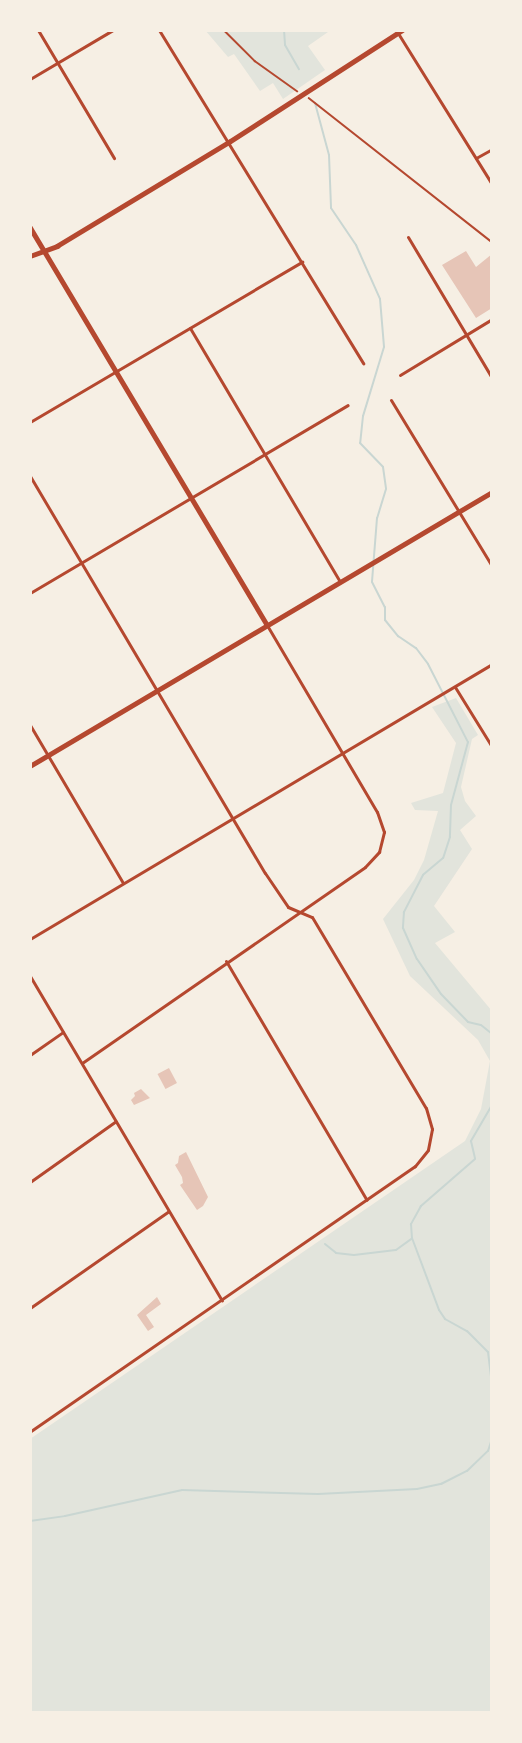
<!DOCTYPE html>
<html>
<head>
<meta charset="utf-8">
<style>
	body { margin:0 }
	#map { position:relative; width:522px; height:1743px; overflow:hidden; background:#f6efe4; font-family:"Space Grotesk",sans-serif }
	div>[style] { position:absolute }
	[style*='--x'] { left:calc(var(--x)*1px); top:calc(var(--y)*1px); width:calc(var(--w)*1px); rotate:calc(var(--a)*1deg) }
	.green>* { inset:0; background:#e2e4dc }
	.stream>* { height:2px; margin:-1px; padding:0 1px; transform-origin:1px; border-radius:1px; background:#c9d6d2 }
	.building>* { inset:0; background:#e6c5b7; transform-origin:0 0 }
	.path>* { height:1.5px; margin:-0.75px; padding:0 0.75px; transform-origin:0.75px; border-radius:0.75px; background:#b5482f }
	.minor>* { height:3px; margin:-1.5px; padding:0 1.5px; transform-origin:1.5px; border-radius:1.5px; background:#b5482f }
	.tertiary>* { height:4.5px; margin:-2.25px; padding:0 2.25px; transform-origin:2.25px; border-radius:2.25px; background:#b5482f }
	.secondary>* { height:4.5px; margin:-2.25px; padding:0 2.25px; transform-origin:2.25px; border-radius:2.25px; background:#b5482f }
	span { translate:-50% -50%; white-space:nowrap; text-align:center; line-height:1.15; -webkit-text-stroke:4.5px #f6efe4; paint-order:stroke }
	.frame { position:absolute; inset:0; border:32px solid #f6efe4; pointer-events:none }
</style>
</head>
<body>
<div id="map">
	<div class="green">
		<div style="clip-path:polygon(205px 30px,326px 30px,328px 32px,308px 46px,325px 70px,283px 99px,273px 83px,260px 91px,234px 54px,228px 57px)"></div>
		<div style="clip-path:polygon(456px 698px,478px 735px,472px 739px,461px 787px,465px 801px,476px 816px,460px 830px,472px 849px,434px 906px,455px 932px,435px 943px,492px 1011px,492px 1713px,30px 1713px,30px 1439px,465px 1141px,481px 1109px,490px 1061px,478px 1040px,410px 976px,383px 919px,414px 880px,424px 860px,438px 811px,415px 810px,411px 803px,443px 793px,456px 743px,432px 707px)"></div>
	</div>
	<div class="stream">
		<div style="--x:284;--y:30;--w:15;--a:86"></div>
		<div style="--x:285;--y:45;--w:28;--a:60"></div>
		<div style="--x:315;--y:103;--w:54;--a:74.9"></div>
		<div style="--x:329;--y:155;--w:53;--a:87.8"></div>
		<div style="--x:331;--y:208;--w:45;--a:56"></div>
		<div style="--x:356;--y:245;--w:59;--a:66"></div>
		<div style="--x:380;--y:299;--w:48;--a:85.2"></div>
		<div style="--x:384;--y:347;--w:72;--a:106.9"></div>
		<div style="--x:363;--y:416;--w:27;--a:96"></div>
		<div style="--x:360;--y:443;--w:33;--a:46"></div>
		<div style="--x:383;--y:467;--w:22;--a:82"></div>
		<div style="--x:386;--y:489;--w:30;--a:107"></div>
		<div style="--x:377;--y:518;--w:64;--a:94.5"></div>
		<div style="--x:372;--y:582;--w:28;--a:63"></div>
		<div style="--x:385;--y:607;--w:13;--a:90"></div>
		<div style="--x:385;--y:620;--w:21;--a:51"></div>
		<div style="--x:398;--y:636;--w:22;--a:34"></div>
		<div style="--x:416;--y:648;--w:20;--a:53"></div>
		<div style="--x:428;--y:664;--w:88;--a:62.9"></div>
		<div style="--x:468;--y:742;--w:65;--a:105.1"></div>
		<div style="--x:451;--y:805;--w:32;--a:92"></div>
		<div style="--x:450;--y:837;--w:22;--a:108"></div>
		<div style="--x:443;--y:858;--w:26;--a:140"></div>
		<div style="--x:423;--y:875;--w:42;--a:117.2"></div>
		<div style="--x:404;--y:912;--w:16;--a:94"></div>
		<div style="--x:403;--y:928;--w:34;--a:66"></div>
		<div style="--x:417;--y:959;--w:42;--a:55.6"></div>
		<div style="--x:441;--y:994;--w:39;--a:46"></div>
		<div style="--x:468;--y:1022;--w:13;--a:13"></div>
		<div style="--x:481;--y:1025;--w:14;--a:39"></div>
		<div style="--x:492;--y:1105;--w:42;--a:120.3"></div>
		<div style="--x:471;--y:1141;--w:18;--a:77"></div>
		<div style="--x:475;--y:1159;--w:72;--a:139"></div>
		<div style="--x:421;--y:1206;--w:21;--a:119"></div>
		<div style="--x:411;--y:1224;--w:14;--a:86"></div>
		<div style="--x:412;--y:1238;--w:77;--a:69.4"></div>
		<div style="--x:439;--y:1310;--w:11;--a:56"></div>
		<div style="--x:445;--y:1319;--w:25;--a:29"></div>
		<div style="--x:467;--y:1331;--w:30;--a:45"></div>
		<div style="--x:488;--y:1352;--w:32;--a:83"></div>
		<div style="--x:325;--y:1244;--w:14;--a:39"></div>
		<div style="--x:336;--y:1253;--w:18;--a:6"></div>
		<div style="--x:354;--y:1255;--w:42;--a:-6.8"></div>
		<div style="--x:396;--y:1250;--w:19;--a:-36"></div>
		<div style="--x:30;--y:1521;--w:35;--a:-8"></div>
		<div style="--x:65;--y:1516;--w:120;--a:-12.5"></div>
		<div style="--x:182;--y:1490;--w:136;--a:1.7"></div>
		<div style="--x:318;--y:1494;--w:99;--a:-2.9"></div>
		<div style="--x:417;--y:1489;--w:25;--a:-12"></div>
		<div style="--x:441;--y:1484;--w:29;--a:-27"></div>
		<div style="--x:467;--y:1471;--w:29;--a:-44"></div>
		<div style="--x:488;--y:1451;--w:13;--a:-72"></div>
	</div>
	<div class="building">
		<div style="clip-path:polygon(466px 251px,476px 267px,492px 254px,492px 308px,476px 318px,442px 265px)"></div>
		<div style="left:169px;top:1068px;width:17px;height:13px;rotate:62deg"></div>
		<div style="clip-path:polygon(141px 1089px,150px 1098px,134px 1105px,131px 1100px,135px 1096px,134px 1093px)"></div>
		<div style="clip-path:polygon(186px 1152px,208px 1197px,203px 1206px,197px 1210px,180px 1185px,183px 1183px,182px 1177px,175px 1165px,178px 1163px,179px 1156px)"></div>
		<div style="clip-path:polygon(157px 1297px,161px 1304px,146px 1315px,154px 1327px,148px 1331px,137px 1315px)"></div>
	</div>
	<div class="path">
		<div style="--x:224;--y:30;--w:44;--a:45"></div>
		<div style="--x:255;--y:61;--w:52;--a:35.5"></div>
		<div style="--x:309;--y:98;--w:233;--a:38.2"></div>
	</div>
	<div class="minor">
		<div style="--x:38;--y:30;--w:149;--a:59.3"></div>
		<div style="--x:159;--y:30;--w:391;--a:58.5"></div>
		<div style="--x:396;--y:30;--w:181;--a:58.1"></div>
		<div style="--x:30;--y:79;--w:96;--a:-30.6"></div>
		<div style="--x:476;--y:158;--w:18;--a:-29"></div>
		<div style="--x:408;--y:237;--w:164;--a:59.2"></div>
		<div style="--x:190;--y:328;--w:295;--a:59.4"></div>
		<div style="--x:400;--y:375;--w:108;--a:-31.3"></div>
		<div style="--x:391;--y:400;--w:194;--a:58.7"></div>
		<div style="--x:30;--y:422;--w:316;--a:-30.5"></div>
		<div style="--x:30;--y:476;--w:461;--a:59.4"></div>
		<div style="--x:265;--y:873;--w:41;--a:55.9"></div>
		<div style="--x:288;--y:907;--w:26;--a:23"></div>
		<div style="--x:312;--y:917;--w:222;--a:59.2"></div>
		<div style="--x:426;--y:1108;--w:22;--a:74"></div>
		<div style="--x:432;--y:1129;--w:21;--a:101"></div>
		<div style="--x:428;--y:1150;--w:21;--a:129"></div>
		<div style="--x:415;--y:1166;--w:468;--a:145.4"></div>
		<div style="--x:30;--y:593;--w:369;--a:-30.6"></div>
		<div style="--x:455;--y:687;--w:70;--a:58.3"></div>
		<div style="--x:30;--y:725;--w:183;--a:59.5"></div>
		<div style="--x:30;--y:939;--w:538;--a:-30.76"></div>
		<div style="--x:226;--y:961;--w:277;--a:59.5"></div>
		<div style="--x:30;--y:976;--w:377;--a:59.4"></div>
		<div style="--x:30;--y:1055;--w:40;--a:-34.9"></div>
		<div style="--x:82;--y:1063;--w:344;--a:-34.7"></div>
		<div style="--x:365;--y:867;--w:21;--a:-47"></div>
		<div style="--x:379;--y:852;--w:21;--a:-76"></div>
		<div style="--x:384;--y:832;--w:21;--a:-109"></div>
		<div style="--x:377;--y:812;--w:217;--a:-120.5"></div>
		<div style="--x:30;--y:1182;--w:105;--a:-35.3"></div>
		<div style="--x:30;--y:1308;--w:169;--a:-34.9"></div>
	</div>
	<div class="tertiary">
		<div style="--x:30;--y:227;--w:463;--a:59.2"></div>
		<div style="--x:30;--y:256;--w:29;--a:-20"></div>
		<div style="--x:57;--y:246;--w:201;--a:-31.2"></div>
		<div style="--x:229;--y:142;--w:206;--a:-32.9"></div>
	</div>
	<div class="secondary">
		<div style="--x:30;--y:766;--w:537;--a:-30.67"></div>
	</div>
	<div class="frame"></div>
</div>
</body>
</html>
